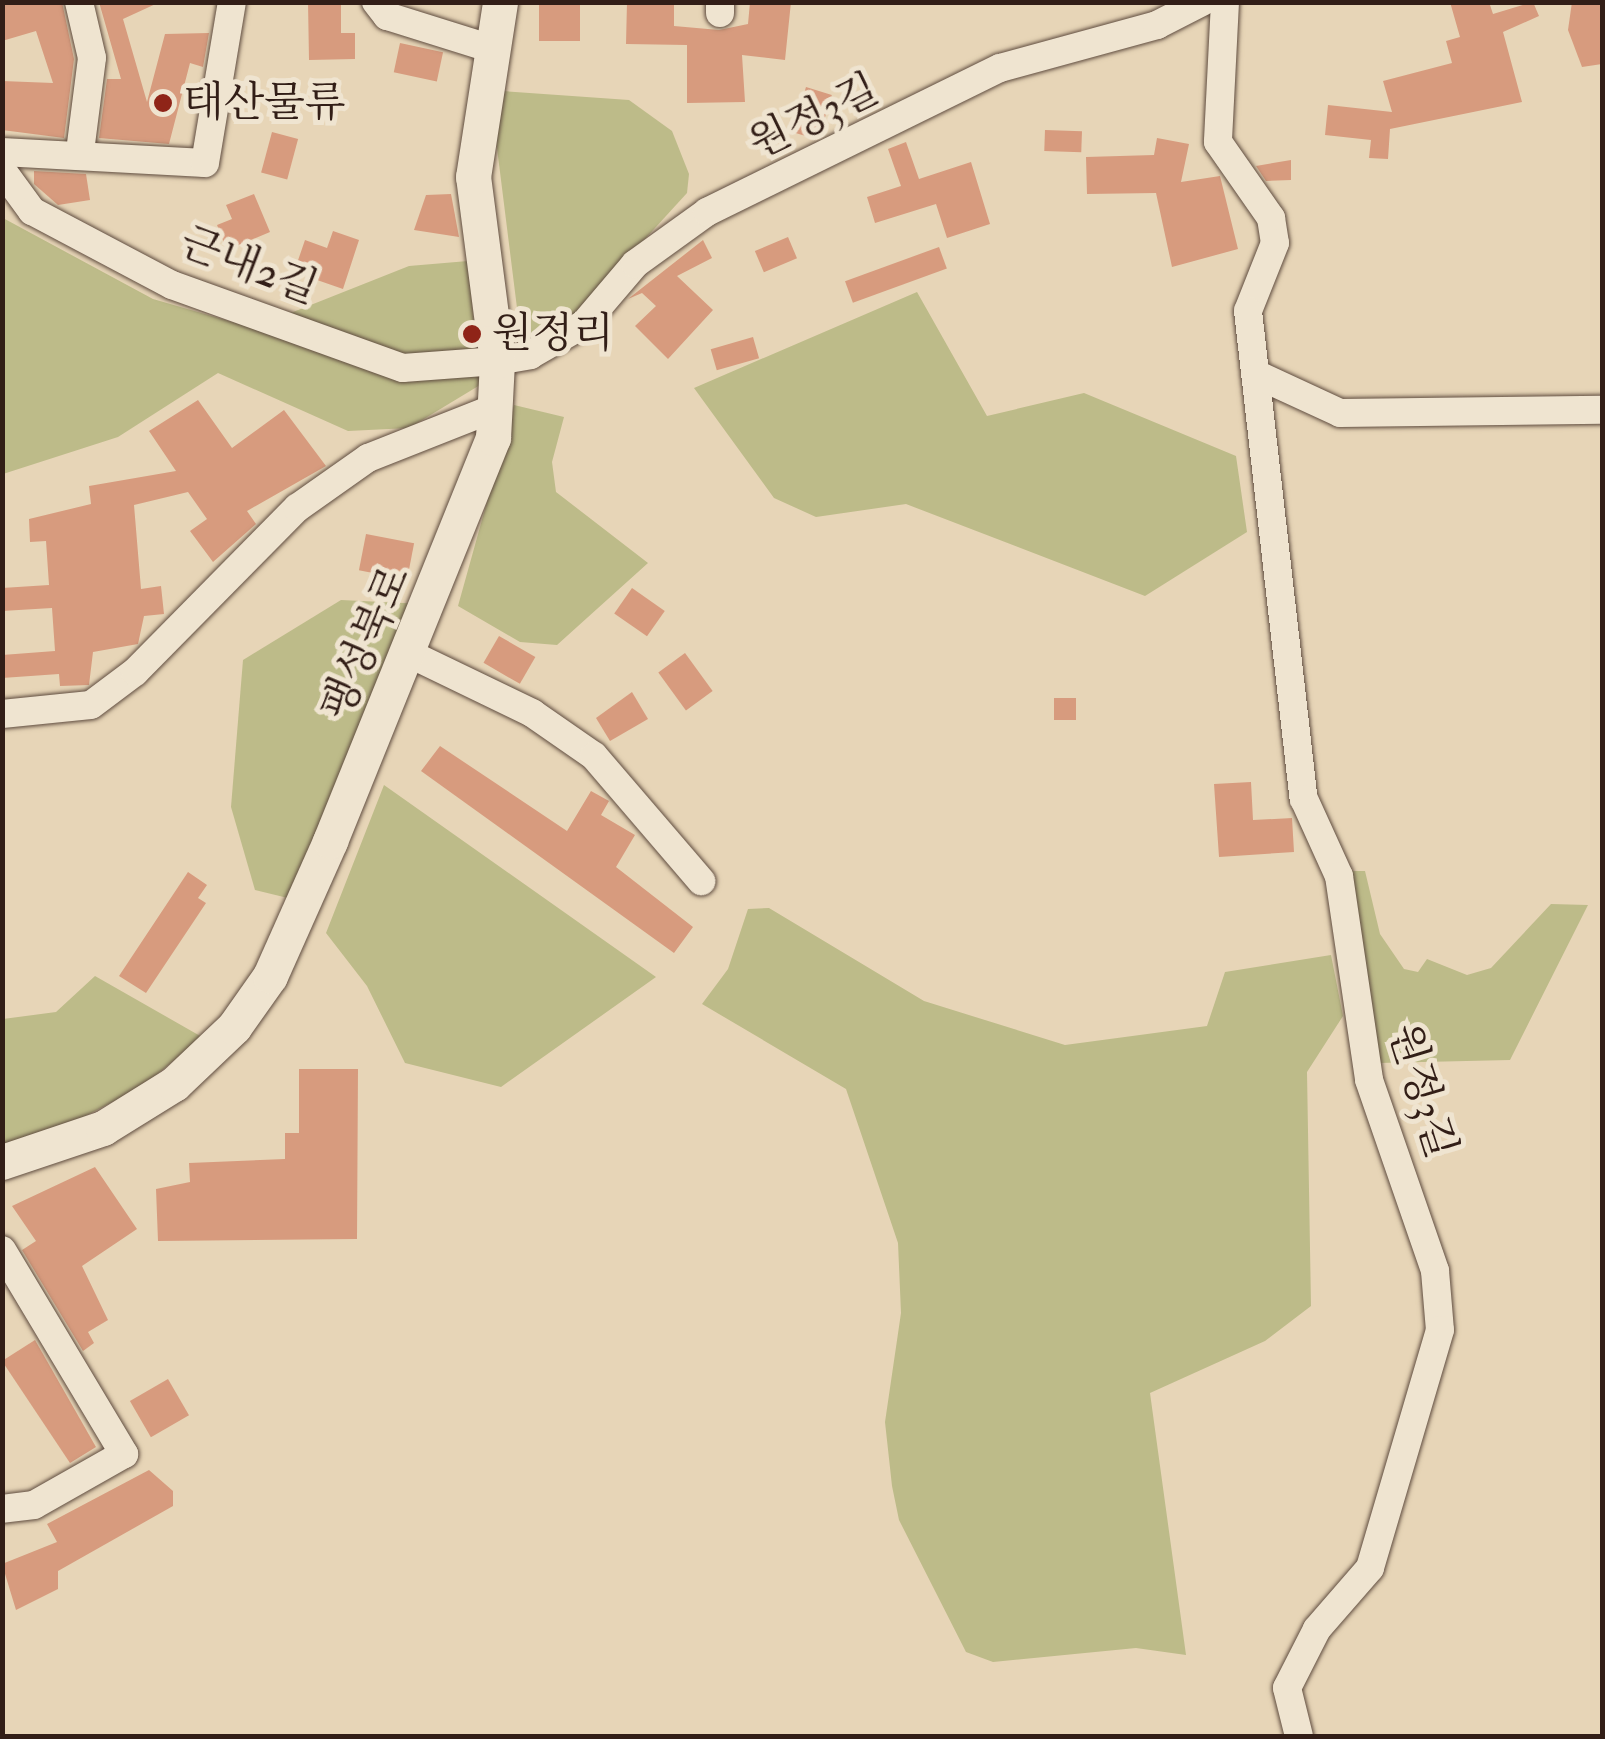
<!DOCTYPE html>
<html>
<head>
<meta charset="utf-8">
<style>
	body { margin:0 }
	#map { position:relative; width:1605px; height:1739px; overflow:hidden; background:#e7d5b7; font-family:"IM FELL Double Pica","Noto Serif KR",serif }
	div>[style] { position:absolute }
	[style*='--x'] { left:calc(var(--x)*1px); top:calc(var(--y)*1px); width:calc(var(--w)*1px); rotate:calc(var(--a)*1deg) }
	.green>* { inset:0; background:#bdbb89 }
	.building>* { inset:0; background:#d79b7e; transform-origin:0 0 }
	.roads { filter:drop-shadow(0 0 2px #5f4c3f) drop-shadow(0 0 2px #5f4c3f) }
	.minor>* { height:28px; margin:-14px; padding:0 14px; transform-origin:14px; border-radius:14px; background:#efe4d0 }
	.tertiary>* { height:35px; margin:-17.5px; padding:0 17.5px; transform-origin:17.5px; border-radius:17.5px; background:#efe4d0 }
	.dots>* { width:28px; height:28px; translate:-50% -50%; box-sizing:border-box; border:5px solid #efe4d0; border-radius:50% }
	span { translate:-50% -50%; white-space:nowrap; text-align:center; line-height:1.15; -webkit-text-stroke:10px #efe4d0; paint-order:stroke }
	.poi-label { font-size:42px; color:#321e17 }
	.left { translate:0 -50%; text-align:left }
	.street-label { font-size:42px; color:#321e17 }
	.frame { position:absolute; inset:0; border:5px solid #321e17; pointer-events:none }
</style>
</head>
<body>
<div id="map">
	<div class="green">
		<div style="clip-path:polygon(502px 91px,629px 100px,672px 131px,689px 174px,687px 193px,560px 332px,521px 340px,495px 132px)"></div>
		<div style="clip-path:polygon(3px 218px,153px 299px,253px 328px,409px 266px,468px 261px,480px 385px,409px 428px,348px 431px,218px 373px,118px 437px,3px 474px)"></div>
		<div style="clip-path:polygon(917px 292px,987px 416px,1084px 393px,1236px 456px,1247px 532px,1145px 596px,906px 504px,816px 517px,774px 498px,694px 388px)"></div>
		<div style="clip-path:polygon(514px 405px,564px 417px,552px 462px,556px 492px,648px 563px,557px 645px,520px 642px,458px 606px)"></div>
		<div style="clip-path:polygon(341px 600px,424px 604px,296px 900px,255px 890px,231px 807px,243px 660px)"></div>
		<div style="clip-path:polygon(384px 785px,656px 977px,501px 1087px,405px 1063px,367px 986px,326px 933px)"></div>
		<div style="clip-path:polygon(1345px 871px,1365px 871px,1380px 934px,1404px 969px,1418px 972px,1427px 959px,1467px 975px,1491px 968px,1551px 904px,1588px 905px,1510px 1060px,1379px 1063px)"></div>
		<div style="clip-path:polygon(769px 908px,924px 1001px,1065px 1045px,1207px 1026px,1225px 972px,1331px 955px,1343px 1016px,1307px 1072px,1311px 1306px,1265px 1341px,1150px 1393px,1186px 1655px,1136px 1648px,993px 1662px,966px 1652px,899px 1520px,892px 1486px,885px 1422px,901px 1313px,898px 1243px,846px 1089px,702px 1004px,728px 969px,748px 909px)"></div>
		<div style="clip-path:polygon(95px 976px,202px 1037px,143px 1086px,72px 1123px,3px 1144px,3px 1019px,56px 1012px)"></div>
	</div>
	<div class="building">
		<div style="clip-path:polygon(2px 2px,62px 2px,74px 59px,64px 138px,2px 130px,2px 81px,53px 83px,36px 31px,2px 41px)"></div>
		<div style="clip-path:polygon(99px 2px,160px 2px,123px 19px,147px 102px,165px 34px,209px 33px,203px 67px,190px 63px,169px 144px,99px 138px,107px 79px,121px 79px)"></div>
		<div style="clip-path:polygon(308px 2px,341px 2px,341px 33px,355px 33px,355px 59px,309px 60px)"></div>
		<div style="left:539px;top:2px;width:41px;height:39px"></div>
		<div style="clip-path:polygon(627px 2px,674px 2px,674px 26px,719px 30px,748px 24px,750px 2px,791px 2px,785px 60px,742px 55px,745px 102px,687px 103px,687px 45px,626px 44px)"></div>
		<div style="clip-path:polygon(1450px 2px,1489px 2px,1493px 14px,1533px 2px,1539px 16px,1503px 32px,1522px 102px,1390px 129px,1388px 159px,1369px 158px,1371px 140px,1325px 135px,1328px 105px,1392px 112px,1383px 81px,1452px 63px,1446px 41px,1460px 37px)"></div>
		<div style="clip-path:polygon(1572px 2px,1602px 2px,1602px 64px,1582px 67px,1568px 30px)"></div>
		<div style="left:400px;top:43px;width:44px;height:30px;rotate:12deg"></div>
		<div style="left:806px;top:87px;width:27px;height:47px;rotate:17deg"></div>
		<div style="left:1045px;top:130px;width:37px;height:21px;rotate:2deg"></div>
		<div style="left:272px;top:132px;width:27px;height:42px;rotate:15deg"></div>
		<div style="clip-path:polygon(1157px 138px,1189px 144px,1181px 182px,1220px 176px,1238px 249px,1172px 267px,1156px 193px,1087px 194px,1086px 157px,1154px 155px)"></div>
		<div style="clip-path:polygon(906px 142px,919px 179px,971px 162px,990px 224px,947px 238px,936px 204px,875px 223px,867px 197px,901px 186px,888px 149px)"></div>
		<div style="clip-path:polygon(1291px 160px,1291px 180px,1266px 181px,1256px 166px)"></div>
		<div style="clip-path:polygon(34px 171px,86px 174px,90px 200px,58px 205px,34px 184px)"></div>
		<div style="clip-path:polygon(254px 194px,270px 232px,227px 250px,217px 225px,232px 219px,226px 205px)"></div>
		<div style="clip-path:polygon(451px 194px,459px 237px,414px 230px,426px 195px)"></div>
		<div style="clip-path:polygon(333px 231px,359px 240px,343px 289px,294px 272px,305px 240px,327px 248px)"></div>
		<div style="left:788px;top:237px;width:23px;height:36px;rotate:67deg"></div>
		<div style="clip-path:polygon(703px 240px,712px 258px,677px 276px,713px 310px,668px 359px,635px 326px,656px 306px,642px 293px,628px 299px)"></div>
		<div style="left:939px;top:247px;width:23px;height:100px;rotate:70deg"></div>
		<div style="left:753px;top:337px;width:22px;height:44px;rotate:74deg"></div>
		<div style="clip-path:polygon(198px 400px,232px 448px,284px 410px,326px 466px,247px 511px,256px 524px,213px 562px,190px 531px,207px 519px,188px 492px,134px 505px,141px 589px,161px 586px,164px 614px,144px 616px,138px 644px,93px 652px,89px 685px,60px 686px,59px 674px,2px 678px,2px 655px,55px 651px,52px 608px,2px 611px,2px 588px,49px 585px,46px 541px,30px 542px,29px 519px,91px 504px,89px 486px,176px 471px,149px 431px)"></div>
		<div style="left:366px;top:534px;width:49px;height:37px;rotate:11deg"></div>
		<div style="left:632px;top:588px;width:40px;height:31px;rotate:35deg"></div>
		<div style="left:499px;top:636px;width:42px;height:31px;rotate:30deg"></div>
		<div style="left:685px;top:653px;width:47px;height:33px;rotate:54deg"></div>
		<div style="clip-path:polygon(632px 692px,648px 719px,610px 741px,596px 718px)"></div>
		<div style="left:1054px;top:698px;width:22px;height:22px"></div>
		<div style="clip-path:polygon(440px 746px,567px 831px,591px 791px,609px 801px,601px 815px,635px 835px,616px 867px,693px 927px,674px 953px,421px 771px)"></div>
		<div style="clip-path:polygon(1251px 782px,1253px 820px,1292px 818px,1294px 852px,1219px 857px,1214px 784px)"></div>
		<div style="clip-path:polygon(188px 872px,207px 885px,198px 898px,206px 903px,146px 993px,119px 976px)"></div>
		<div style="clip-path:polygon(299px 1069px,358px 1069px,357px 1239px,158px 1241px,156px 1189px,190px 1182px,189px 1163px,285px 1159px,285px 1133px,299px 1133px)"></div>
		<div style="clip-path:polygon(95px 1167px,137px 1229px,82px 1266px,108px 1320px,88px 1332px,94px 1343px,83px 1351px,22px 1250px,36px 1241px,12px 1206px)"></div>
		<div style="clip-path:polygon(35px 1340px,96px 1447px,70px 1463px,2px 1361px)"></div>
		<div style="left:168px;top:1379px;width:42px;height:44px;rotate:60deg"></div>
		<div style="clip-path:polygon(149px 1470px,173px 1491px,173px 1506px,58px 1571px,58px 1589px,16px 1610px,2px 1564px,57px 1542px,47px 1524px)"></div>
	</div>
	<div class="roads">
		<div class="minor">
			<div style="--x:79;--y:2;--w:57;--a:76.9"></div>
			<div style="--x:92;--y:58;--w:95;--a:97.3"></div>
			<div style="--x:376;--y:2;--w:18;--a:52"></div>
			<div style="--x:387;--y:16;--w:107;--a:17.4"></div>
			<div style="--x:1225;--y:2;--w:140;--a:92.9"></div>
			<div style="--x:1218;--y:142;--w:93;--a:55.1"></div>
			<div style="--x:1271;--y:218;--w:25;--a:81"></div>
			<div style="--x:1275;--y:243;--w:73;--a:111.7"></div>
			<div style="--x:1248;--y:311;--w:491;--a:83.5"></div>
			<div style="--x:1304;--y:799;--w:85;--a:65.6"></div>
			<div style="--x:1339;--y:876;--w:206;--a:81.6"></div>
			<div style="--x:1369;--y:1080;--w:202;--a:70.9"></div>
			<div style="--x:1435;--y:1271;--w:59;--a:85.2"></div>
			<div style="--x:1440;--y:1330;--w:248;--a:106.4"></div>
			<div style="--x:1370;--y:1568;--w:81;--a:131"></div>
			<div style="--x:1317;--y:1629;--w:66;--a:117"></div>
			<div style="--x:1287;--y:1688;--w:49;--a:76"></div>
			<div style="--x:720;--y:13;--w:11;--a:-90"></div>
			<div style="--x:2;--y:152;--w:203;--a:3.1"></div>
			<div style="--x:205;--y:163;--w:163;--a:-80.5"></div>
			<div style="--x:2;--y:170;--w:51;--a:53.8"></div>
			<div style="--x:32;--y:211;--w:158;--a:27.9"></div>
			<div style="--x:172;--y:285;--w:245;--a:19.8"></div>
			<div style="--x:403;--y:368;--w:94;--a:-4.3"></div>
			<div style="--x:497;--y:361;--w:34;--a:-10"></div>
			<div style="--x:530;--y:355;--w:62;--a:-29.9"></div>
			<div style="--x:584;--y:324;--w:79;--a:-49.6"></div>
			<div style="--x:635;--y:264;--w:89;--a:-35.8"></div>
			<div style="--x:707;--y:212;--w:326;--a:-26.2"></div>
			<div style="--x:1000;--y:68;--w:163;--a:-15.3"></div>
			<div style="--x:1157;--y:25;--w:51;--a:-27.1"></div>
			<div style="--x:1260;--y:376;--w:88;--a:24.8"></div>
			<div style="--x:1340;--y:413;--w:262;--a:-0.7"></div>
			<div style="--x:410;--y:654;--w:136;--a:25.8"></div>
			<div style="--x:532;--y:713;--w:75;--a:34.7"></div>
			<div style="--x:594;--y:756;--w:165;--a:49.4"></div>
			<div style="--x:2;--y:714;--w:89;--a:-5.8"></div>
			<div style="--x:91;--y:705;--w:55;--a:-36.9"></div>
			<div style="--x:135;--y:672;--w:231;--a:-45.4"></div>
			<div style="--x:297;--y:508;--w:87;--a:-35.2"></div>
			<div style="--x:368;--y:458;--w:136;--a:-21.6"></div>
			<div style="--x:2;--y:1250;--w:238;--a:59.1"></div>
			<div style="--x:124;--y:1454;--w:103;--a:150.5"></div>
			<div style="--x:34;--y:1505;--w:32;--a:173"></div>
		</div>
		<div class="tertiary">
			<div style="--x:2;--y:1162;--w:107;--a:-18.6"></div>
			<div style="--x:103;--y:1128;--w:84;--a:-31.8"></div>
			<div style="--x:174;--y:1084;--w:83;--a:-43.5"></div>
			<div style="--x:234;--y:1027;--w:62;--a:-54.8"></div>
			<div style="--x:270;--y:976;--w:148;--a:-66"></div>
			<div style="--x:330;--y:841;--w:435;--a:-68"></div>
			<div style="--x:493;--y:438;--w:77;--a:-87"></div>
			<div style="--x:497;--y:361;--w:186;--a:-97.4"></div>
			<div style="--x:473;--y:177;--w:177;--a:-81.2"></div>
		</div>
	</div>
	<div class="dots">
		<div style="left:163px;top:103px;background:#8f2418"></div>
		<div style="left:472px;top:334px;background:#8f2418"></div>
	</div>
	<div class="poi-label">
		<span class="left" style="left:183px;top:103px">태산물류</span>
		<span class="left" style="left:492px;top:334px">원정리</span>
	</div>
	<div class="street-label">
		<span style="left:814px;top:117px;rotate:-26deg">원정3길</span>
		<span style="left:249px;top:266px;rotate:21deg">근내2길</span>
		<span style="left:366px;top:643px;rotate:-67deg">팽성북로</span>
		<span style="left:1422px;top:1091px;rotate:73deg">원정3길</span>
	</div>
	<div class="frame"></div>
</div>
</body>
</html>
